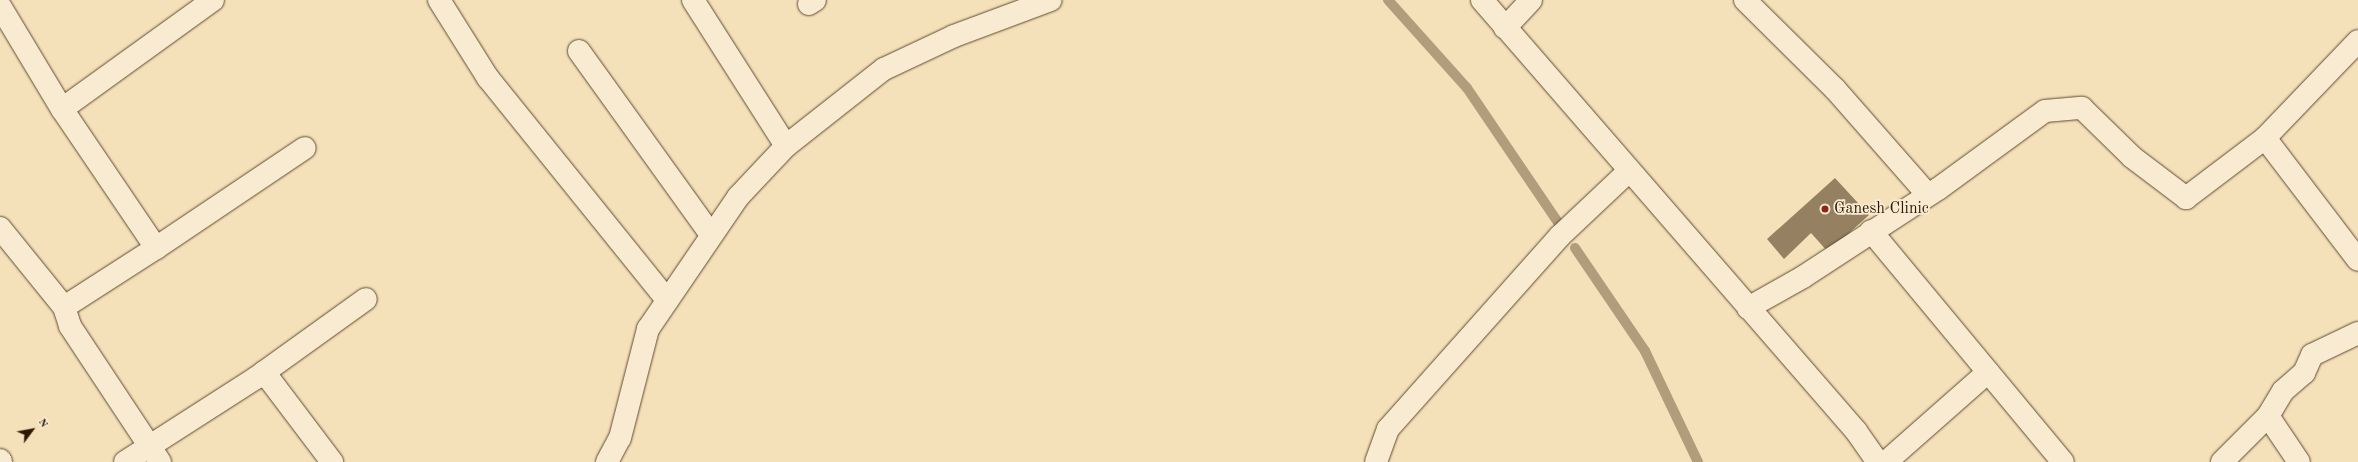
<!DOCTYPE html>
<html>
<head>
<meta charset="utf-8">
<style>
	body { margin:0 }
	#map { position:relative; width:2358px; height:462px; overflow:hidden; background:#f4e0b9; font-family:"Old Standard TT",serif }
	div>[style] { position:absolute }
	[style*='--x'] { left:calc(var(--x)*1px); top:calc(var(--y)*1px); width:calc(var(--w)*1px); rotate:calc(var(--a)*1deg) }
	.stream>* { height:10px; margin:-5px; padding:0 5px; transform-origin:5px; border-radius:5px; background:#b19c7b }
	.building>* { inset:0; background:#958062 }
	.roads { filter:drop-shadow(0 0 1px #604a30) drop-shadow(0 0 1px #604a30) }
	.minor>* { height:22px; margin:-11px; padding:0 11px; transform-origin:11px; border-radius:11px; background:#f8ebd2 }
	.dots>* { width:11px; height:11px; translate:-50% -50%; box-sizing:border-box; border:2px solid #f8ebd2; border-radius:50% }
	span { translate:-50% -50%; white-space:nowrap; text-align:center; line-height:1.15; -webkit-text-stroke:3.5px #f8ebd2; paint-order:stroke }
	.poi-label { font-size:16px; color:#2e1803 }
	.left { translate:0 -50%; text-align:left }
	.north { position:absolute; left:12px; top:410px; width:40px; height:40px; -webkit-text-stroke:3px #f8ebd2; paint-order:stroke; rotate:58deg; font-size:11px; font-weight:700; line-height:16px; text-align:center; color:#2e1803 }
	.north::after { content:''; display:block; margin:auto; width:14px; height:18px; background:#2e1803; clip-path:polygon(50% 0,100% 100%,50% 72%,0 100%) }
</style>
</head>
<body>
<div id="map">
	<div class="stream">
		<div style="--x:1388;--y:0;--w:118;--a:48.1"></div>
		<div style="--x:1467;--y:88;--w:161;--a:55.9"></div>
		<div style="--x:1575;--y:248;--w:125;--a:55.8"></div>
		<div style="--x:1645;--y:351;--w:123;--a:64.5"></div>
	</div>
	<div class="building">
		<div style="clip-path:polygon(1835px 178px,1869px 215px,1828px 252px,1811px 233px,1784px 259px,1767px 239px)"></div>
	</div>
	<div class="roads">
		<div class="minor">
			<div style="--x:439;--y:0;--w:92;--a:57.9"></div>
			<div style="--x:488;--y:78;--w:285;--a:51.1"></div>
			<div style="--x:693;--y:0;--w:173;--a:57.5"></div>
			<div style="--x:1482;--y:0;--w:571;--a:49.05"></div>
			<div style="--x:1856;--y:431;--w:38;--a:55"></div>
			<div style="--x:1745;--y:0;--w:127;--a:44.7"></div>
			<div style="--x:1835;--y:89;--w:141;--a:48.7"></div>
			<div style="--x:809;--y:4;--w:7;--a:-34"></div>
			<div style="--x:0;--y:6;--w:120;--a:59"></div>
			<div style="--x:62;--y:109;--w:168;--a:55.9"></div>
			<div style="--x:156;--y:248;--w:109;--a:147.3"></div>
			<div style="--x:1505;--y:28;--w:38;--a:-47"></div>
			<div style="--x:579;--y:51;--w:226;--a:54.3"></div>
			<div style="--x:62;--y:109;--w:186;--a:-35.8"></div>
			<div style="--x:2265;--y:138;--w:153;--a:52.7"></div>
			<div style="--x:0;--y:228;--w:102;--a:51"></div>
			<div style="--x:64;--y:307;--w:20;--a:72"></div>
			<div style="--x:70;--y:326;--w:163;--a:56.5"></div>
			<div style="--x:1871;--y:231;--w:300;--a:50.3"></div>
			<div style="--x:156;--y:248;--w:179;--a:-33.9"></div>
			<div style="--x:1748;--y:308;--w:63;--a:-29.4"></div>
			<div style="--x:1803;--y:277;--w:161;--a:-33.1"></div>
			<div style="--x:1938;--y:189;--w:132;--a:-36.1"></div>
			<div style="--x:2045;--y:111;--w:37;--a:-5"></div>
			<div style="--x:2082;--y:108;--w:70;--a:44.4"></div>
			<div style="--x:2132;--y:157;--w:68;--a:37.2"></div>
			<div style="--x:2186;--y:198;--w:99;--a:-37.2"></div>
			<div style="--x:2265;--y:138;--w:134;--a:-46.2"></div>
			<div style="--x:264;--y:372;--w:113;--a:52.9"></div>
			<div style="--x:2268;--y:416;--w:55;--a:56"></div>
			<div style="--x:0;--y:460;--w:2;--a:63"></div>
			<div style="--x:125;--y:462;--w:156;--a:-32.7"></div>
			<div style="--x:256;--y:378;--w:135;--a:-35.7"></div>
			<div style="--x:607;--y:462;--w:27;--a:-62"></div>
			<div style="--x:620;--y:438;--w:113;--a:-75.6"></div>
			<div style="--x:648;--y:329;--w:160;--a:-55.7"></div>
			<div style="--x:738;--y:197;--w:70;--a:-46.7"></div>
			<div style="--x:786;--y:146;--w:125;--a:-38.2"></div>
			<div style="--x:884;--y:69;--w:77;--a:-25.2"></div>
			<div style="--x:954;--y:36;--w:103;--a:-20.4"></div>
			<div style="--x:1376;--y:462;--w:35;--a:-70"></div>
			<div style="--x:1388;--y:429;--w:259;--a:-48.3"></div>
			<div style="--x:1560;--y:236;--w:95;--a:-43.3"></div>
			<div style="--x:1886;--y:462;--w:136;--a:-41.4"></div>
			<div style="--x:2222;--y:462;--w:65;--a:-45"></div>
			<div style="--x:2268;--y:416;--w:29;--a:-59"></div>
			<div style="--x:2283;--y:391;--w:28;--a:-41"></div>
			<div style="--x:2304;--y:373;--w:20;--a:-66"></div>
			<div style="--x:2312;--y:355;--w:51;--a:-25.6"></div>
		</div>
	</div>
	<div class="dots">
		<div style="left:1825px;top:209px;background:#8f2418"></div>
	</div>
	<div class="poi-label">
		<span class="left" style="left:1834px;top:209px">Ganesh Clinic</span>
	</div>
	<div class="north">N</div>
</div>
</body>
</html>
